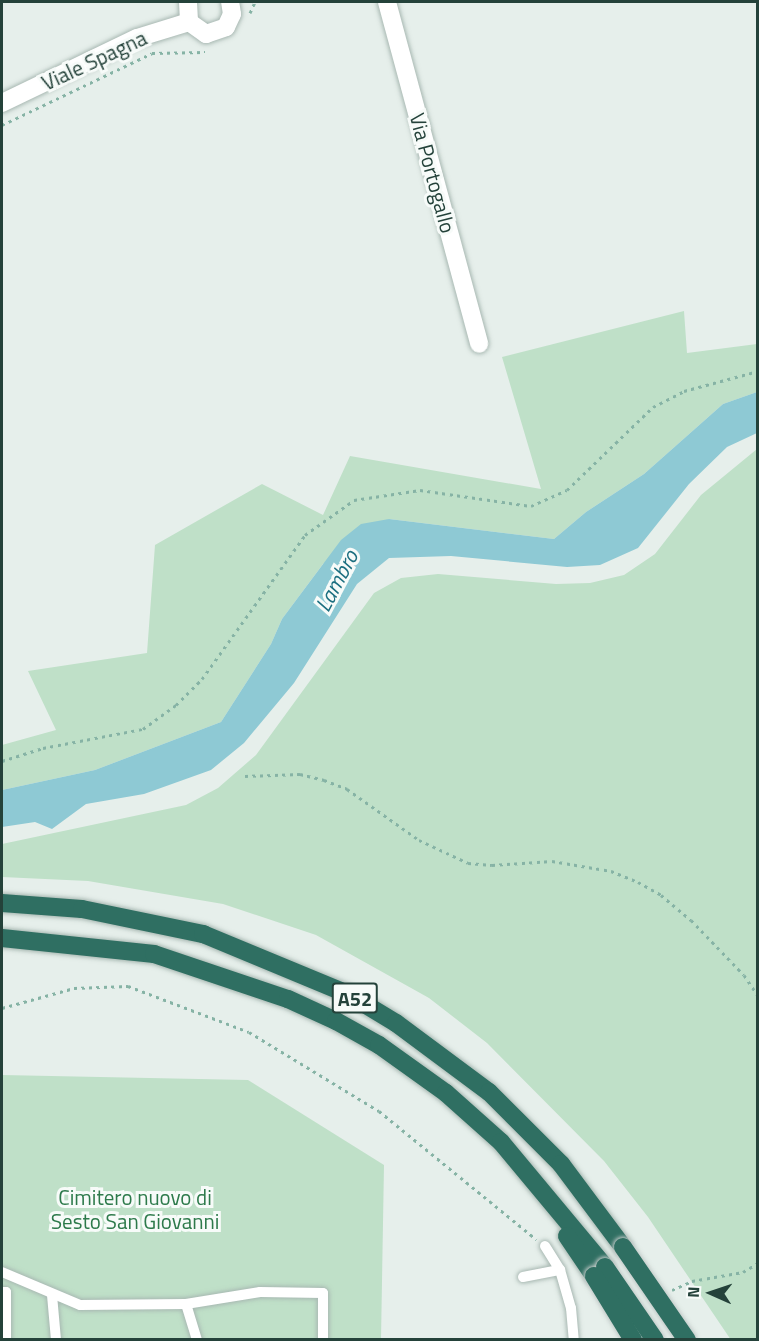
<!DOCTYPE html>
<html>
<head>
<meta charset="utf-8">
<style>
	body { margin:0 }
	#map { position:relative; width:759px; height:1341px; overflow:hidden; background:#e6efeb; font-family:"Titillium Web",sans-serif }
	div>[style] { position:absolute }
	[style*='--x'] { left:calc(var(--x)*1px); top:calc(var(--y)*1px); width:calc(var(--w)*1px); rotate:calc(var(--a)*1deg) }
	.green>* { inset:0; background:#bfe0c8 }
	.water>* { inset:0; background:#8ec9d4 }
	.path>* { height:3px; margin-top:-1.5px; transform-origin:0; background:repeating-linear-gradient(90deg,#86b3a5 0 3px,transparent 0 7.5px) }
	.roads { filter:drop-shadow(0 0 2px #a8b8b2) drop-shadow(0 0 2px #a8b8b2) }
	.lane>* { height:10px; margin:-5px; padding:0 5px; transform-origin:5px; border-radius:5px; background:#fff }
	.street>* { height:18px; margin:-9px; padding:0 9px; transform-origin:9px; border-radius:9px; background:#fff }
	.secondary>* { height:18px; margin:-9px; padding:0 9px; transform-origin:9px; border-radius:9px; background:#fff }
	.highway>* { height:18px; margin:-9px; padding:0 9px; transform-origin:9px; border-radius:9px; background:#2f6f62 }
	.bridges { filter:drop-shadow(0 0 2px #c2cac8) drop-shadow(0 0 2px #c2cac8) }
	.highway-bridge>* { height:18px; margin:-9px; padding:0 9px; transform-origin:9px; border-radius:9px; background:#2f6f62 }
	span { translate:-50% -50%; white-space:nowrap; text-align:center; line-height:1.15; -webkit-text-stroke:6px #f7fbf9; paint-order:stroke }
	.shield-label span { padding:2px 4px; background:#f7fbf9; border:2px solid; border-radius:4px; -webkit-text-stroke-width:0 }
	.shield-label { font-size:20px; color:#24423a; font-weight:700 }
	.street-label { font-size:21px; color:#24423a }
	.park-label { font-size:21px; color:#2d7a4b }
	.water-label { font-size:22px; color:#1c6f80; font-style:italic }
	.frame { position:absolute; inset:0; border:3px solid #24423a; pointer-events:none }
	.north { position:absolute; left:681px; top:1263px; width:60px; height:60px; -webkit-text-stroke:4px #f7fbf9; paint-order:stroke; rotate:273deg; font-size:16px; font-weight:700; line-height:24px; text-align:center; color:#24423a }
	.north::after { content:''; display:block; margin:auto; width:21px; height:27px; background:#24423a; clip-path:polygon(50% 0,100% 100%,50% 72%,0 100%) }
</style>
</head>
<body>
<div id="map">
	<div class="green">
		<div style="clip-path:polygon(684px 311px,687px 353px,757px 344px,757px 392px,723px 404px,644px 474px,586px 512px,554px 539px,389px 519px,323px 564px,282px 619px,271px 644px,221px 722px,95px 770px,2px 790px,2px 745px,56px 730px,28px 671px,147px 653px,155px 545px,262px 484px,323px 515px,350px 456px,541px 489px,502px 357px)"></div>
		<div style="clip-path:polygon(757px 449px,758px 1339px,731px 1340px,648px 1217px,604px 1161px,487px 1043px,429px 998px,316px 935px,223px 904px,88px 881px,2px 877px,2px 844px,186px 805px,218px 788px,256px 755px,374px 593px,401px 578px,438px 574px,556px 584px,590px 583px,624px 575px,655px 554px,701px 495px)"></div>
		<div style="clip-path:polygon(2px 1075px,248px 1080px,384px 1165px,381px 1339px,2px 1340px)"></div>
	</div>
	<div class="water">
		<div style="clip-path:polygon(757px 392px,757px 433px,727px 447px,689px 484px,638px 548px,600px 565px,567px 567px,451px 556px,389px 558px,357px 584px,294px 683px,244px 743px,211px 770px,144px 794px,86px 804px,52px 829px,35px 822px,2px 827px,2px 790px,95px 770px,221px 722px,271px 644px,282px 619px,341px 540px,361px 524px,389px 519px,554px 539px,586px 512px,644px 474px,723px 404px)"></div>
	</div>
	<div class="path">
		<div style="--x:250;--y:13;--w:12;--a:-66"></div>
		<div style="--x:2;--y:125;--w:166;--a:-25.6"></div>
		<div style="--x:152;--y:53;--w:53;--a:-1.1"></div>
		<div style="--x:2;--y:761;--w:43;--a:-17.6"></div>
		<div style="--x:43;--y:748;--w:102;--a:-10.8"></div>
		<div style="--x:143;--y:729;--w:41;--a:-36"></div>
		<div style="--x:176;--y:705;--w:37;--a:-45"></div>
		<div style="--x:202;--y:679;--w:177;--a:-54.4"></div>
		<div style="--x:305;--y:535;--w:60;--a:-35.5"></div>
		<div style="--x:354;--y:500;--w:67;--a:-8.6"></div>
		<div style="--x:420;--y:490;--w:112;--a:8.2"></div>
		<div style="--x:531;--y:506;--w:39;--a:-24"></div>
		<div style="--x:567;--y:490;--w:120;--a:-44"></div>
		<div style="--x:653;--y:407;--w:35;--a:-27"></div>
		<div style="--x:684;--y:391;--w:77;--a:-15.1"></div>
		<div style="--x:245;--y:776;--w:55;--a:-2.1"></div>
		<div style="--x:300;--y:774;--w:25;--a:14"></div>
		<div style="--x:324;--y:780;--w:25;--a:21"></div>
		<div style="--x:347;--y:789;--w:88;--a:35.3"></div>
		<div style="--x:419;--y:840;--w:54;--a:25.1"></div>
		<div style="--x:468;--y:863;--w:24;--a:5"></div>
		<div style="--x:492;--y:865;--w:60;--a:-3.8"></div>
		<div style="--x:552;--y:861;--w:60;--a:9.6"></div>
		<div style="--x:611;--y:871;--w:29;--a:22"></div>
		<div style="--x:638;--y:882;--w:26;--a:29"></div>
		<div style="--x:661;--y:895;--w:39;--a:40"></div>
		<div style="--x:691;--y:920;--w:76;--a:46.1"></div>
		<div style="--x:744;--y:975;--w:25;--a:56"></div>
		<div style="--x:2;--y:1008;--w:75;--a:-15.5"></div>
		<div style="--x:74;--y:988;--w:54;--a:-2.1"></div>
		<div style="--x:128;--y:986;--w:129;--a:20.8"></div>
		<div style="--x:249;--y:1032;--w:152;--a:31.3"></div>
		<div style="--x:379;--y:1111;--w:203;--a:39.2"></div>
		<div style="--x:672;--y:1290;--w:22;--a:-24"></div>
		<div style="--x:692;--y:1281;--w:52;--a:-10"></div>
		<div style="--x:743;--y:1272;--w:17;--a:-31"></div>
	</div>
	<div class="roads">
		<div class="lane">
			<div style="--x:545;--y:1246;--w:28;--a:58"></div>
			<div style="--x:2;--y:1272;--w:85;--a:22.9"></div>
			<div style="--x:80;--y:1305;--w:106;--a:-0.5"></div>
			<div style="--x:186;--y:1304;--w:75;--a:-9.2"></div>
			<div style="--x:260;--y:1292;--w:63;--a:0.9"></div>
			<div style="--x:323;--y:1293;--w:47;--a:90"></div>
			<div style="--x:523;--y:1277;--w:38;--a:-11"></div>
			<div style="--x:560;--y:1270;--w:40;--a:74"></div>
			<div style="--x:571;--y:1308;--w:32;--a:85"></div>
			<div style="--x:2;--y:1292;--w:4;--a:0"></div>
			<div style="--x:6;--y:1292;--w:48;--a:90"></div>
			<div style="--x:52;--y:1295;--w:45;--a:84.9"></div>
			<div style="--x:186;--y:1304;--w:38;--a:73"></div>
		</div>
		<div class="street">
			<div style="--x:387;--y:2;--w:354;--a:74.9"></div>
		</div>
		<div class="secondary">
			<div style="--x:188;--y:2;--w:20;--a:87"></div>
			<div style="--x:189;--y:22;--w:21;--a:35"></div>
			<div style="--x:206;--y:34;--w:21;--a:-19"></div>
			<div style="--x:226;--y:27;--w:14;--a:-65"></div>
			<div style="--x:232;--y:14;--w:12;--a:-99"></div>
			<div style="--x:2;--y:103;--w:150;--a:-25.7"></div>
			<div style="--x:137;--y:38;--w:54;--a:-17.1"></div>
		</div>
		<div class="highway">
			<div style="--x:2;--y:903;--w:80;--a:4.3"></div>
			<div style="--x:82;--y:909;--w:124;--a:11.7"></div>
			<div style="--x:203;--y:934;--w:157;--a:22.5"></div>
			<div style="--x:348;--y:994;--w:56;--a:31.1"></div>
			<div style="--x:396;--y:1023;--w:116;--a:36.6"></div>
			<div style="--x:489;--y:1092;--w:102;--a:45"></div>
			<div style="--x:561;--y:1164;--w:104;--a:53.2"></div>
			<div style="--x:2;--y:938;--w:153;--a:6"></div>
			<div style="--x:154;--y:954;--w:141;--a:18.6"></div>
			<div style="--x:288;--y:999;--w:53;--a:24.6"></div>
			<div style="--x:336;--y:1021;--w:49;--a:29.2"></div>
			<div style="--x:379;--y:1045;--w:82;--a:35.6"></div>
			<div style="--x:446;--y:1093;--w:74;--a:41.7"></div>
			<div style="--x:501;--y:1142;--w:163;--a:50.2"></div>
			<div style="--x:567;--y:1236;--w:48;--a:56"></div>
		</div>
	</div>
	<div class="bridges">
		<div class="highway-bridge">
			<div style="--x:623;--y:1247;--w:113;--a:55.5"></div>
			<div style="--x:605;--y:1267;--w:88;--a:55.6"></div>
			<div style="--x:594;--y:1276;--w:75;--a:58.6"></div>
		</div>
	</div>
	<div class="shield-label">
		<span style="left:355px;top:998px">A52</span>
	</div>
	<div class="street-label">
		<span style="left:94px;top:60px;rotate:-25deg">Viale Spagna</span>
		<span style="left:433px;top:173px;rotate:75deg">Via Portogallo</span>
	</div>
	<div class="park-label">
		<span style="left:135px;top:1209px">Cimitero nuovo di<br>Sesto San Giovanni</span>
	</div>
	<div class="water-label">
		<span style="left:337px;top:581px;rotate:-62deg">Lambro</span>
	</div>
	<div class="frame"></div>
	<div class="north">N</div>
</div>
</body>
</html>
